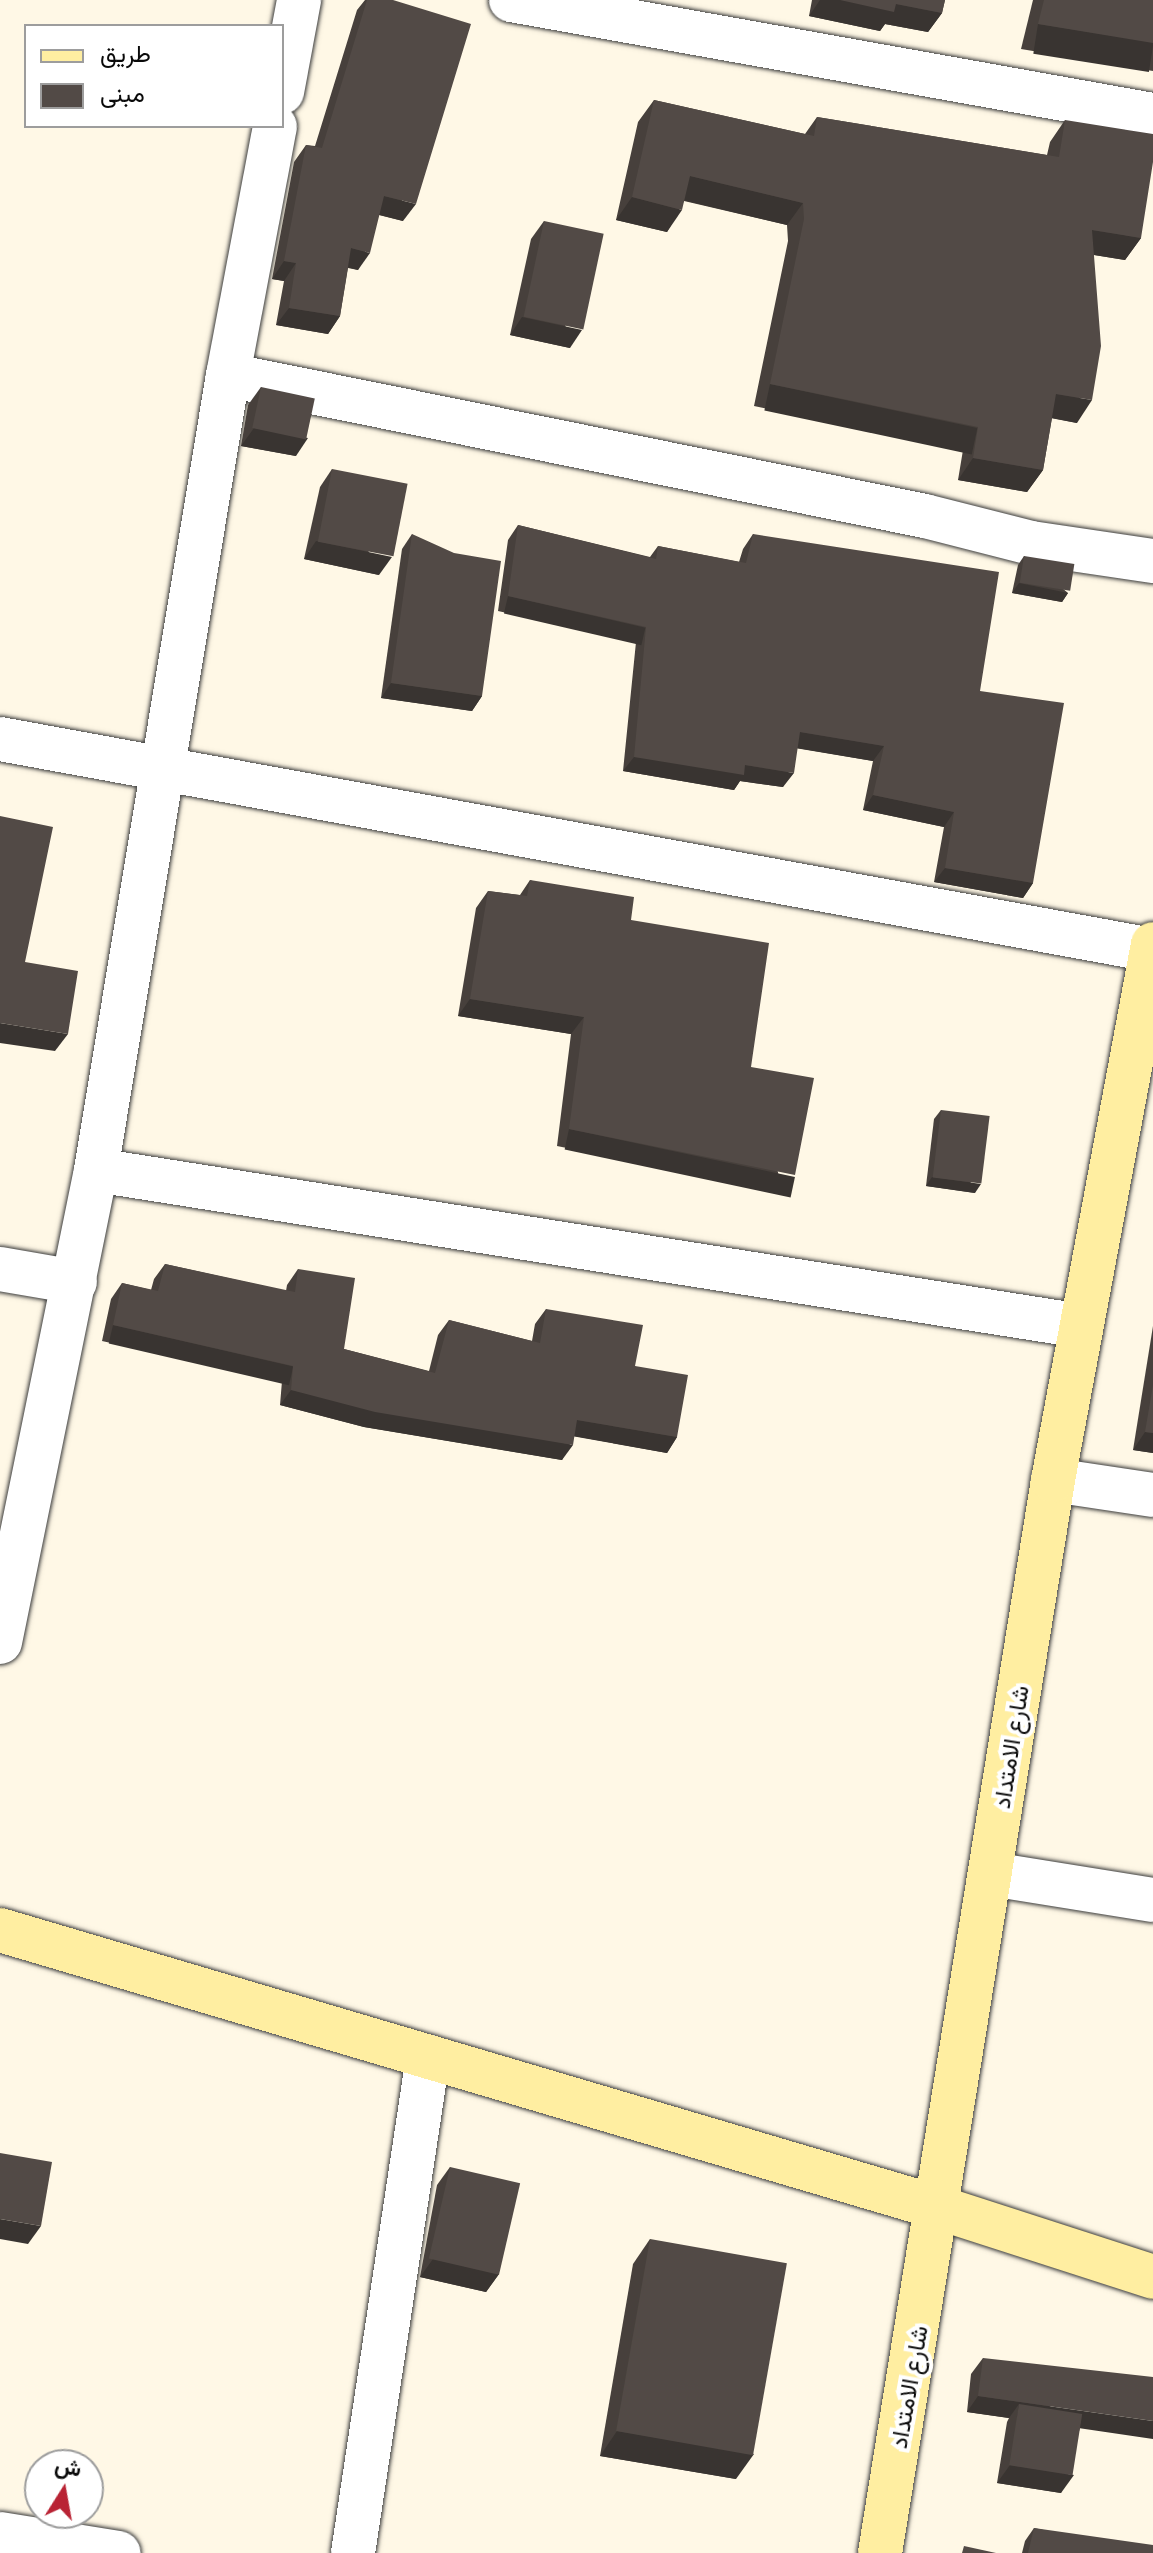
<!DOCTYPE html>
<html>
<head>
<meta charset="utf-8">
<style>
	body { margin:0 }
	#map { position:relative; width:1153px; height:2553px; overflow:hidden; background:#fff8e6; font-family:"Zilla Slab",Vazirmatn,serif }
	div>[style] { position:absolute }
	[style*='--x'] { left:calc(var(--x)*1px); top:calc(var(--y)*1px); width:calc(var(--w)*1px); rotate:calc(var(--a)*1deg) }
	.roads { filter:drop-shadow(0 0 2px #3d3d3d) drop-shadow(0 0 2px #3d3d3d) }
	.street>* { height:44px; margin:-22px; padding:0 22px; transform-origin:22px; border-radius:22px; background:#fff }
	.secondary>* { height:44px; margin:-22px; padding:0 22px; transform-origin:22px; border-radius:22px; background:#ffeea1 }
	.wall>* { inset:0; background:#47403c }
	.shaded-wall>* { inset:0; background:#393431; transform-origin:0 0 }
	.building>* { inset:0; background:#524a46; transform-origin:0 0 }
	span { translate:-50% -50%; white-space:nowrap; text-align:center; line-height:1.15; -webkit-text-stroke:8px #fff; paint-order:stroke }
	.street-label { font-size:24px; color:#0a0a0a }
	.legend { position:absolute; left:24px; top:24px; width:260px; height:104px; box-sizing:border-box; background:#fff; border:2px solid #9d9d9d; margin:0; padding:10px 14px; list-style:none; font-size:24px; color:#0a0a0a }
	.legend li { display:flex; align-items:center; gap:16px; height:40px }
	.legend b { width:40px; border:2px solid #9d9d9d }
	.north { position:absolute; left:24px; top:2449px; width:80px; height:80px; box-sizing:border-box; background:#fff; border:2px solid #9d9d9d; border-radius:50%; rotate:11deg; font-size:22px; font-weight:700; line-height:32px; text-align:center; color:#0a0a0a }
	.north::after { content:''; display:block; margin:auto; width:28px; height:36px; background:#b92334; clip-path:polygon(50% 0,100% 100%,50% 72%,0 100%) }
</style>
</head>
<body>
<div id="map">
	<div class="roads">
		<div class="street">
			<div style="--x:511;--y:0;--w:652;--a:10.16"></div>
			<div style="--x:282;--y:92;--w:94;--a:-79.5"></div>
			<div style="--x:228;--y:375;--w:711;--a:11.44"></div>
			<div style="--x:925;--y:516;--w:109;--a:14.3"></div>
			<div style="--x:1031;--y:543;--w:123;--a:8.4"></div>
			<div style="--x:0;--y:739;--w:1171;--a:10.38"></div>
			<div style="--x:96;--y:1170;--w:997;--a:9"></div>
			<div style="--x:0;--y:1269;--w:76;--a:9.8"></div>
			<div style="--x:1053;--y:1480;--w:101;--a:8.5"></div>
			<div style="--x:0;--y:1642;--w:482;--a:-78.5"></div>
			<div style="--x:96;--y:1170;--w:806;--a:-80.57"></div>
			<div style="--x:228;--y:375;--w:253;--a:-79.3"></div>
			<div style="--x:991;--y:1874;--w:164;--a:9.1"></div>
			<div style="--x:0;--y:2534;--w:120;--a:9.1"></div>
			<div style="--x:353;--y:2553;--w:502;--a:-81.4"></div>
		</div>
		<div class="secondary">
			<div style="--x:0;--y:1930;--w:980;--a:16.48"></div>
			<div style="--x:940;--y:2208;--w:224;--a:17.9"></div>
			<div style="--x:880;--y:2553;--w:1087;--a:-80.84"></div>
			<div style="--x:1053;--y:1480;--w:545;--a:-79.43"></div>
		</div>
	</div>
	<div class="wall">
		<div style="clip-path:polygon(365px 0,393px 0,403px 221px,379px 215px,358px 270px,348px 268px,340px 316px,328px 334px,276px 325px,284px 281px,272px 279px,294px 162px,306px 145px,315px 146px,357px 10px)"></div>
		<div style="clip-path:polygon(812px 0,945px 0,942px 13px,928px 32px,885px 24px,880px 31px,809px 16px)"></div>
		<div style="clip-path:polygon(1033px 0,1153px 0,1153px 71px,1021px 49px)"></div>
		<div style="clip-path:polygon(654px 100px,805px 134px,817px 117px,1047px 155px,1050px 142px,1065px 120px,1141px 238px,1125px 260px,1094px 255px,1077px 423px,1052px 418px,1043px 470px,1027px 492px,958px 480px,963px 450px,754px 406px,788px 241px,787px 225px,684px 201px,667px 232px,616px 220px,638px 122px)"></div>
		<div style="clip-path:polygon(544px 221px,570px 348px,510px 335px,531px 239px)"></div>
		<div style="clip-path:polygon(261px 387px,296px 456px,241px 446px,248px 405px)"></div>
		<div style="clip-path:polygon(332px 469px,379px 575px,304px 559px,320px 487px)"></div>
		<div style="clip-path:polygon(518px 525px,650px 557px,658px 546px,739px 562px,743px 549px,753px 534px,980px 691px,1033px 883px,1023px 898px,934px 882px,944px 827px,863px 810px,873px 761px,797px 748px,783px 787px,740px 781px,734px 790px,623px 771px,636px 642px,498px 611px,508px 540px)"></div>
		<div style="clip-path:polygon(412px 534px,482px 696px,472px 711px,381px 698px,402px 549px)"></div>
		<div style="clip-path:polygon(1024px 556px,1068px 593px,1062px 602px,1012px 593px,1018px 565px)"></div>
		<div style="clip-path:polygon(530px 880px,631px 920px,751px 1067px,783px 1192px,557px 1146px,571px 1034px,458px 1016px,476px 908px,488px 891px,520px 895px)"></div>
		<div style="clip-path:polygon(941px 1110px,975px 1193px,926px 1186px,934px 1119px)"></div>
		<div style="clip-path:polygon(165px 1264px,286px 1291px,287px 1285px,298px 1269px,344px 1349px,429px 1371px,438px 1335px,449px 1320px,532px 1341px,535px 1324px,546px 1309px,635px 1366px,677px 1437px,667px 1453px,574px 1436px,562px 1460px,364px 1427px,280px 1405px,282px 1381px,102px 1341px,111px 1299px,122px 1283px,151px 1290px,154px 1279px)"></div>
		<div style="clip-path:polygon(1153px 1326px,1153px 1453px,1133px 1450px)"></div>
		<div style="clip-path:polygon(450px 2167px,499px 2274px,486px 2292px,420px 2277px,437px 2185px)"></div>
		<div style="clip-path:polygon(650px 2239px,736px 2479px,600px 2456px,633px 2264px)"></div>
		<div style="clip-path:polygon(983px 2358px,1080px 2428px,1061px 2493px,997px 2483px,1007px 2422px,1009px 2418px,967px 2412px,971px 2374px)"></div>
		<div style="clip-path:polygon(1034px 2528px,1153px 2553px,1022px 2553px,1025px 2541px)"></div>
	</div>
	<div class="shaded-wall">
		<div style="clip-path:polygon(820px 0,840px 0,896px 4px,942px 13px,928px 32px,885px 24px,880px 31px,809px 16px)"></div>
		<div style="left:1038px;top:24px;width:117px;height:30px;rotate:9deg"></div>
		<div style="clip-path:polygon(690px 176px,803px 203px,787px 225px,674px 198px)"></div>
		<div style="clip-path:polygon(384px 196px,416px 204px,403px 221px,372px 213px)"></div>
		<div style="clip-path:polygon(632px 197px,682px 210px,667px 232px,616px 220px)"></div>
		<div style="clip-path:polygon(1092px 230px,1141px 238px,1125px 260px,1076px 252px)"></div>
		<div style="clip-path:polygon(351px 248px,370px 253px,358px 270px,339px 265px)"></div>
		<div style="clip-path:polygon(284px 261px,296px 263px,284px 281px,272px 279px)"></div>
		<div style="clip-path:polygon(289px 308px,340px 316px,328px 334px,276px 325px)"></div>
		<div style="clip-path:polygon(522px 317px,582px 330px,570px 348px,510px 335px)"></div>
		<div style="left:770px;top:384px;width:212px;height:27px;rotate:12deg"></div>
		<div style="clip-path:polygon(1056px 394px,1092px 400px,1077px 423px,1040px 416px)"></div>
		<div style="clip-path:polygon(254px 428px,308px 438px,296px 456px,241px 446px)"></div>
		<div style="clip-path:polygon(973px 458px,1043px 470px,1027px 492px,958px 480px)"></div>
		<div style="clip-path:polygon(316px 541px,392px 557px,379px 575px,304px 559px)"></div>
		<div style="clip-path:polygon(1019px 583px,1068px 593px,1062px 602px,1012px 593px)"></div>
		<div style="left:508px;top:596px;width:141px;height:18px;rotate:13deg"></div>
		<div style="clip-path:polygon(391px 683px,482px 696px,472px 711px,381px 698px)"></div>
		<div style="clip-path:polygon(800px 732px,884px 746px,873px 761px,789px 747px)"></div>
		<div style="clip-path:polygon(634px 757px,745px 765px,794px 773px,783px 787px,740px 781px,734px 790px,623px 771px)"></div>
		<div style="clip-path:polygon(873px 795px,954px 812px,944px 827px,863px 810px)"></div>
		<div style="clip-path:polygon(945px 868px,1033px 883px,1023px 898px,934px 882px)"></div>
		<div style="clip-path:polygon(470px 999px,584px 1017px,571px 1034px,458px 1016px)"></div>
		<div style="clip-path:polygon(0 1023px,68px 1034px,55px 1051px,0 1043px)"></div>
		<div style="left:569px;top:1129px;width:231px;height:21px;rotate:12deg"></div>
		<div style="clip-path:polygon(932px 1177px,981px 1184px,975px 1193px,926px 1186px)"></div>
		<div style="left:113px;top:1325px;width:185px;height:19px;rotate:13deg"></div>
		<div style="clip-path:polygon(291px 1390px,573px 1445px,562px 1460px,364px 1427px,280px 1405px)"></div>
		<div style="clip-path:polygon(577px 1420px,677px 1437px,667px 1453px,566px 1435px)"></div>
		<div style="clip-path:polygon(1145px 1432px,1153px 1433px,1153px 1453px,1133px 1450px)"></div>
		<div style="clip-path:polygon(0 2219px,41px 2226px,28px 2244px,0 2239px)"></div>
		<div style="clip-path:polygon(433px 2259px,499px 2274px,486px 2292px,420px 2277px)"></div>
		<div style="clip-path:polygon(978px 2396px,1153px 2421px,1153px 2439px,1017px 2419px,1019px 2404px,1009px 2418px,967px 2412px)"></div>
		<div style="clip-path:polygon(617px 2431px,754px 2454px,736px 2479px,600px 2456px)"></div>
		<div style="clip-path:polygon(1010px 2465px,1074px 2475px,1061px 2493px,997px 2483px)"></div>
	</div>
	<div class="building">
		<div style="clip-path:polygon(367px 0,393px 0,471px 24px,416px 204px,384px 196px,370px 253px,351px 248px,340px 316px,289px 308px,296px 263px,284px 261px,306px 145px,322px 148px)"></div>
		<div style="clip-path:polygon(840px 0,945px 0,942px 13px,896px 4px,894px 12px)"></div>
		<div style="clip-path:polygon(1044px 0,1153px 0,1153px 43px,1038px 24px)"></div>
		<div style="clip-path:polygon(654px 100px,814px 136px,817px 117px,1059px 157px,1065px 120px,1153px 134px,1153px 162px,1141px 238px,1092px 230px,1101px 346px,1092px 400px,1056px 394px,1043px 470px,973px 458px,978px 427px,770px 384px,804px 219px,803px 203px,690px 176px,682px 210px,632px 197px)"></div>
		<div style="left:544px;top:221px;width:61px;height:98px;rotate:12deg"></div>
		<div style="left:261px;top:387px;width:55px;height:42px;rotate:12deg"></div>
		<div style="left:332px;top:469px;width:77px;height:74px;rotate:11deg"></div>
		<div style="clip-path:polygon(518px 525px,656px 559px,658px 546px,746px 563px,753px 534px,999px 572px,980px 691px,1064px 703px,1033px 883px,945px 868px,954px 812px,873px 795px,884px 746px,800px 732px,794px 773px,745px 765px,744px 775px,634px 757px,646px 627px,508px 596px)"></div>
		<div style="clip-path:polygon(412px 534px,454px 553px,501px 561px,482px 696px,391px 683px)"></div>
		<div style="left:1024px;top:556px;width:51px;height:27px;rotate:9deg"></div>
		<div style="clip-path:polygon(0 816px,53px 827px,25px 962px,78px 971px,68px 1034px,0 1023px)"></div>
		<div style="clip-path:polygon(530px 880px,634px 897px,631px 920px,769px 943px,751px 1067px,814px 1078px,795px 1175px,569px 1129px,584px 1017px,470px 999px,488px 891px,527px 896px)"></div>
		<div style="left:941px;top:1110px;width:49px;height:68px;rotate:7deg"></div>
		<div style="clip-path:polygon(165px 1264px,295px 1292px,298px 1269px,355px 1278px,344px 1349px,435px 1373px,449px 1320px,540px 1343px,546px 1309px,643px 1325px,635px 1366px,688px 1375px,677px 1437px,577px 1420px,573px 1445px,375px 1412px,291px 1390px,293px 1366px,113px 1325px,122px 1283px,158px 1291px)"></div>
		<div style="clip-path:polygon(1153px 1385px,1153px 1433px,1145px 1432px)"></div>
		<div style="clip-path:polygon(0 2153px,52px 2162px,41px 2226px,0 2219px)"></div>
		<div style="left:450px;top:2167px;width:72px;height:94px;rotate:13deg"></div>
		<div style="left:650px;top:2239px;width:139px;height:195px;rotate:10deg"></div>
		<div style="clip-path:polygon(983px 2358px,1153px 2377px,1153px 2421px,978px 2396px)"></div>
		<div style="left:1019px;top:2404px;width:64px;height:62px;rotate:9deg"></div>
		<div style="clip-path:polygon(1034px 2528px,1153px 2545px,1153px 2553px,1028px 2553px)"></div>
		<div style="clip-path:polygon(964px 2546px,996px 2553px,962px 2553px)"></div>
	</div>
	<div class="street-label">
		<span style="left:1011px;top:1747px;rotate:-81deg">شارع الامتداد</span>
		<span style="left:909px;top:2387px;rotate:-80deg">شارع الامتداد</span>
	</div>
	<ul class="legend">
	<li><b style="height:10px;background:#ffeea1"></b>طريق</li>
	<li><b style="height:22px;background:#524a46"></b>مبنى</li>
	</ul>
	<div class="north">ش</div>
</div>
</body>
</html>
